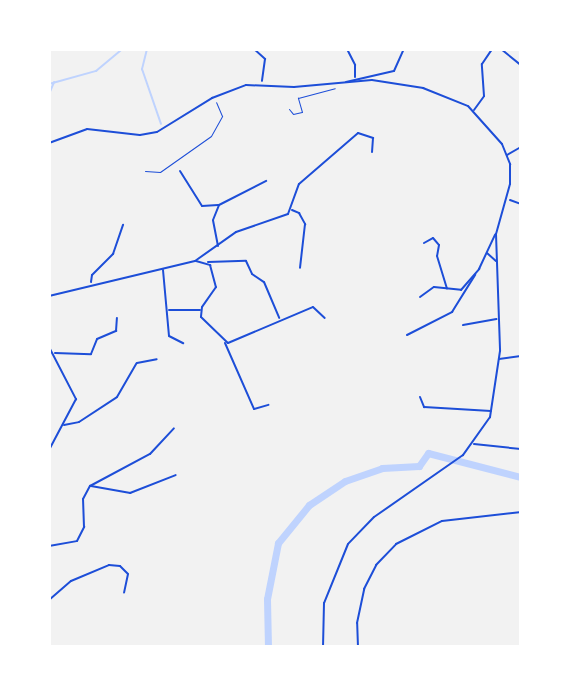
<!DOCTYPE html>
<html>
<head>
<meta charset="utf-8">
<style>
	body { margin:0 }
	#map { position:relative; width:570px; height:696px; overflow:hidden; background:#f2f2f2; font-family:"Source Sans 3",sans-serif }
	div>[style] { position:absolute }
	[style*='--x'] { left:calc(var(--x)*1px); top:calc(var(--y)*1px); width:calc(var(--w)*1px); rotate:calc(var(--a)*1deg) }
	.stream>* { height:2px; margin:-1px; padding:0 1px; transform-origin:1px; border-radius:1px; background:#bfd3fe }
	.river>* { height:7px; margin:-3.5px; padding:0 3.5px; transform-origin:3.5px; border-radius:3.5px; background:#bfd3fe }
	.path>* { height:1px; margin:-0.5px; padding:0 0.5px; transform-origin:0.5px; border-radius:0.5px; background:#1d4ed8 }
	.minor>* { height:2px; margin:-1px; padding:0 1px; transform-origin:1px; border-radius:1px; background:#1d4ed8 }
	span { translate:-50% -50%; white-space:nowrap; text-align:center; line-height:1.15; -webkit-text-stroke:5px #fff; paint-order:stroke }
	.frame { position:absolute; inset:0; border:51px solid #fff; pointer-events:none }
</style>
</head>
<body>
<div id="map">
	<div class="stream">
		<div style="--x:147;--y:49;--w:21;--a:104"></div>
		<div style="--x:142;--y:69;--w:58;--a:70.9"></div>
		<div style="--x:49;--y:84;--w:49;--a:-15.5"></div>
		<div style="--x:96;--y:71;--w:34;--a:-40"></div>
		<div style="--x:49;--y:94;--w:13;--a:-67"></div>
	</div>
	<div class="river">
		<div style="--x:268;--y:647;--w:48;--a:-91.2"></div>
		<div style="--x:267;--y:599;--w:57;--a:-78.9"></div>
		<div style="--x:278;--y:543;--w:49;--a:-50.8"></div>
		<div style="--x:309;--y:505;--w:43;--a:-33.7"></div>
		<div style="--x:345;--y:481;--w:39;--a:-19"></div>
		<div style="--x:382;--y:468;--w:37;--a:-3"></div>
		<div style="--x:419;--y:466;--w:16;--a:-55"></div>
		<div style="--x:428;--y:453;--w:96;--a:14.5"></div>
	</div>
	<div class="path">
		<div style="--x:289;--y:109;--w:6;--a:51"></div>
		<div style="--x:293;--y:114;--w:9;--a:-13"></div>
		<div style="--x:302;--y:112;--w:15;--a:-106"></div>
		<div style="--x:298;--y:98;--w:38;--a:-15"></div>
		<div style="--x:145;--y:171;--w:15;--a:4"></div>
		<div style="--x:160;--y:172;--w:62;--a:-35.2"></div>
		<div style="--x:211;--y:136;--w:23;--a:-61"></div>
		<div style="--x:222;--y:116;--w:15;--a:-113"></div>
	</div>
	<div class="minor">
		<div style="--x:254;--y:49;--w:15;--a:42"></div>
		<div style="--x:265;--y:59;--w:22;--a:98"></div>
		<div style="--x:347;--y:49;--w:18;--a:63"></div>
		<div style="--x:355;--y:65;--w:12;--a:90"></div>
		<div style="--x:501;--y:49;--w:26;--a:39"></div>
		<div style="--x:346;--y:82;--w:49;--a:-12.9"></div>
		<div style="--x:394;--y:71;--w:24;--a:-66"></div>
		<div style="--x:474;--y:110;--w:17;--a:-54"></div>
		<div style="--x:484;--y:96;--w:32;--a:-94"></div>
		<div style="--x:482;--y:64;--w:18;--a:-56"></div>
		<div style="--x:49;--y:143;--w:40;--a:-20.2"></div>
		<div style="--x:87;--y:129;--w:53;--a:6.5"></div>
		<div style="--x:140;--y:135;--w:17;--a:-10"></div>
		<div style="--x:157;--y:132;--w:65;--a:-31.7"></div>
		<div style="--x:212;--y:98;--w:36;--a:-21"></div>
		<div style="--x:246;--y:85;--w:48;--a:2.4"></div>
		<div style="--x:294;--y:87;--w:78;--a:-5.1"></div>
		<div style="--x:372;--y:80;--w:52;--a:8.9"></div>
		<div style="--x:423;--y:88;--w:48;--a:21.8"></div>
		<div style="--x:468;--y:106;--w:51;--a:48.2"></div>
		<div style="--x:502;--y:144;--w:22;--a:68"></div>
		<div style="--x:510;--y:164;--w:20;--a:90"></div>
		<div style="--x:510;--y:184;--w:52;--a:105.6"></div>
		<div style="--x:496;--y:234;--w:117;--a:88"></div>
		<div style="--x:500;--y:351;--w:67;--a:98.6"></div>
		<div style="--x:490;--y:417;--w:47;--a:125.4"></div>
		<div style="--x:463;--y:455;--w:108;--a:145.1"></div>
		<div style="--x:374;--y:517;--w:37;--a:134"></div>
		<div style="--x:348;--y:544;--w:64;--a:112.1"></div>
		<div style="--x:324;--y:603;--w:44;--a:91.3"></div>
		<div style="--x:507;--y:155;--w:16;--a:-30"></div>
		<div style="--x:180;--y:171;--w:41;--a:57.8"></div>
		<div style="--x:202;--y:206;--w:16;--a:-4"></div>
		<div style="--x:510;--y:200;--w:12;--a:20"></div>
		<div style="--x:292;--y:210;--w:8;--a:23"></div>
		<div style="--x:299;--y:213;--w:13;--a:61"></div>
		<div style="--x:305;--y:224;--w:44;--a:96.5"></div>
		<div style="--x:424;--y:243;--w:10;--a:-29"></div>
		<div style="--x:433;--y:238;--w:9;--a:49"></div>
		<div style="--x:439;--y:245;--w:11;--a:100"></div>
		<div style="--x:437;--y:256;--w:34;--a:73"></div>
		<div style="--x:218;--y:246;--w:26;--a:-101"></div>
		<div style="--x:213;--y:220;--w:16;--a:-68"></div>
		<div style="--x:219;--y:205;--w:53;--a:-27.1"></div>
		<div style="--x:487;--y:253;--w:12;--a:42"></div>
		<div style="--x:196;--y:261;--w:15;--a:16"></div>
		<div style="--x:210;--y:265;--w:23;--a:75"></div>
		<div style="--x:216;--y:287;--w:24;--a:125"></div>
		<div style="--x:202;--y:307;--w:10;--a:96"></div>
		<div style="--x:201;--y:317;--w:37;--a:44"></div>
		<div style="--x:228;--y:343;--w:92;--a:-23"></div>
		<div style="--x:313;--y:307;--w:16;--a:43"></div>
		<div style="--x:208;--y:262;--w:38;--a:-2"></div>
		<div style="--x:246;--y:261;--w:14;--a:65"></div>
		<div style="--x:252;--y:274;--w:14;--a:34"></div>
		<div style="--x:264;--y:282;--w:39;--a:67"></div>
		<div style="--x:163;--y:270;--w:66;--a:84.8"></div>
		<div style="--x:169;--y:336;--w:16;--a:27"></div>
		<div style="--x:91;--y:282;--w:7;--a:-82"></div>
		<div style="--x:92;--y:275;--w:30;--a:-45"></div>
		<div style="--x:113;--y:254;--w:31;--a:-71"></div>
		<div style="--x:49;--y:296;--w:150;--a:-13.5"></div>
		<div style="--x:195;--y:261;--w:50;--a:-35.3"></div>
		<div style="--x:236;--y:232;--w:55;--a:-19.1"></div>
		<div style="--x:288;--y:214;--w:32;--a:-70"></div>
		<div style="--x:299;--y:184;--w:78;--a:-40.8"></div>
		<div style="--x:358;--y:133;--w:16;--a:18"></div>
		<div style="--x:373;--y:138;--w:14;--a:94"></div>
		<div style="--x:420;--y:297;--w:17;--a:-36"></div>
		<div style="--x:434;--y:287;--w:27;--a:6"></div>
		<div style="--x:461;--y:290;--w:28;--a:-49"></div>
		<div style="--x:479;--y:269;--w:38;--a:-65"></div>
		<div style="--x:169;--y:310;--w:31;--a:0"></div>
		<div style="--x:463;--y:325;--w:34;--a:-10"></div>
		<div style="--x:407;--y:335;--w:51;--a:-27.1"></div>
		<div style="--x:452;--y:312;--w:44;--a:-58.1"></div>
		<div style="--x:225;--y:343;--w:72;--a:66.3"></div>
		<div style="--x:254;--y:409;--w:15;--a:-16"></div>
		<div style="--x:49;--y:347;--w:59;--a:62.6"></div>
		<div style="--x:76;--y:399;--w:58;--a:117.9"></div>
		<div style="--x:55;--y:353;--w:36;--a:2"></div>
		<div style="--x:91;--y:354;--w:16;--a:-68"></div>
		<div style="--x:97;--y:339;--w:21;--a:-23"></div>
		<div style="--x:116;--y:331;--w:13;--a:-86"></div>
		<div style="--x:499;--y:359;--w:22;--a:-8"></div>
		<div style="--x:420;--y:397;--w:11;--a:68"></div>
		<div style="--x:424;--y:407;--w:67;--a:3.4"></div>
		<div style="--x:64;--y:425;--w:15;--a:-11"></div>
		<div style="--x:79;--y:422;--w:45;--a:-33.3"></div>
		<div style="--x:117;--y:397;--w:39;--a:-60"></div>
		<div style="--x:137;--y:363;--w:20;--a:-11"></div>
		<div style="--x:474;--y:444;--w:47;--a:6.1"></div>
		<div style="--x:91;--y:486;--w:40;--a:10"></div>
		<div style="--x:130;--y:493;--w:49;--a:-21.4"></div>
		<div style="--x:49;--y:546;--w:28;--a:-10"></div>
		<div style="--x:77;--y:541;--w:16;--a:-63"></div>
		<div style="--x:84;--y:527;--w:28;--a:-92"></div>
		<div style="--x:83;--y:499;--w:15;--a:-62"></div>
		<div style="--x:90;--y:486;--w:68;--a:-28.1"></div>
		<div style="--x:150;--y:454;--w:35;--a:-47"></div>
		<div style="--x:49;--y:600;--w:29;--a:-41"></div>
		<div style="--x:71;--y:581;--w:41;--a:-22.8"></div>
		<div style="--x:109;--y:565;--w:11;--a:5"></div>
		<div style="--x:120;--y:566;--w:11;--a:45"></div>
		<div style="--x:128;--y:574;--w:19;--a:102"></div>
		<div style="--x:125;--y:647;--w:8;--a:0"></div>
		<div style="--x:358;--y:647;--w:24;--a:-92"></div>
		<div style="--x:357;--y:623;--w:35;--a:-78"></div>
		<div style="--x:364;--y:589;--w:27;--a:-63"></div>
		<div style="--x:376;--y:565;--w:29;--a:-46"></div>
		<div style="--x:396;--y:544;--w:51;--a:-26.6"></div>
		<div style="--x:442;--y:521;--w:80;--a:-6.5"></div>
	</div>
	<div class="frame"></div>
</div>
</body>
</html>
